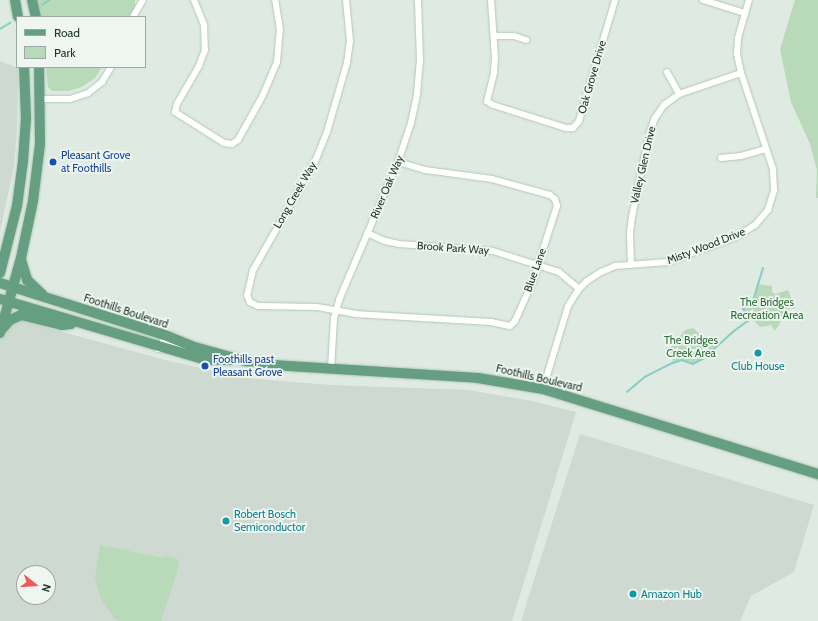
<!DOCTYPE html>
<html>
<head>
<meta charset="utf-8">
<style>
	body { margin:0 }
	#map { position:relative; width:818px; height:621px; overflow:hidden; background:#dfeae2; font-family:Cabin,sans-serif }
	div>[style] { position:absolute }
	[style*='--x'] { left:calc(var(--x)*1px); top:calc(var(--y)*1px); width:calc(var(--w)*1px); rotate:calc(var(--a)*1deg) }
	.built>* { inset:0; background:#cdd9d1 }
	.green>* { inset:0; background:#b8dab9; transform-origin:0 0 }
	.stream>* { height:1.5px; margin:-0.75px; padding:0 0.75px; transform-origin:0.75px; border-radius:0.75px; background:#88cdc7 }
	.roads { filter:drop-shadow(0 0 1px #b2c9bb) drop-shadow(0 0 1px #b2c9bb) }
	.street>* { height:6px; margin:-3px; padding:0 3px; transform-origin:3px; border-radius:3px; background:#fff }
	.secondary>* { height:9px; margin:-4.5px; padding:0 4.5px; transform-origin:4.5px; border-radius:4.5px; background:#fff }
	.primary>* { height:10px; margin:-5px; padding:0 5px; transform-origin:5px; border-radius:5px; background:#659e81 }
	.dots>* { width:11px; height:11px; translate:-50% -50%; box-sizing:border-box; border:2px solid #eff6f1; border-radius:50% }
	span { translate:-50% -50%; white-space:nowrap; text-align:center; line-height:1.15; -webkit-text-stroke:3.5px #eff6f1; paint-order:stroke }
	.street-label { font-size:11px; color:#21392c }
	.transit-label { font-size:11px; color:#164399 }
	.left { translate:0 -50%; text-align:left }
	.park-label { font-size:11px; color:#2d6e36 }
	.culture-label { font-size:11px; color:#0d838f }
	.legend { position:absolute; left:16px; top:16px; width:130px; height:52px; box-sizing:border-box; background:#eff6f1; border:1px solid #9daaa2; margin:0; padding:5px 7px; list-style:none; font-size:12px; color:#21392c }
	.legend li { display:flex; align-items:center; gap:8px; height:20px }
	.legend b { width:20px; border:1px solid #9daaa2 }
	.north { position:absolute; left:16px; top:565px; width:40px; height:40px; box-sizing:border-box; background:#eff6f1; border:1px solid #9daaa2; border-radius:50%; rotate:107deg; font-size:11px; font-weight:700; line-height:16px; text-align:center; color:#21392c }
	.north::after { content:''; display:block; margin:auto; width:14px; height:18px; background:#ed5a5a; clip-path:polygon(50% 0,100% 100%,50% 72%,0 100%) }
</style>
</head>
<body>
<div id="map">
	<div class="built">
		<div style="clip-path:polygon(0 61px,18px 68px,17px 129px,14px 166px,0 232px)"></div>
		<div style="clip-path:polygon(evenodd,0 315px,169px 361px,246px 378px,331px 385px,469px 390px,532px 401px,576px 412px,512px 621px,0 621px,0 315px,24px 573px,48px 573px,48px 597px,24px 597px,24px 573px)"></div>
		<div style="clip-path:polygon(580px 434px,814px 505px,794px 572px,751px 596px,740px 621px,521px 621px)"></div>
	</div>
	<div class="green">
		<div style="left:37px;top:0;width:98px;height:17px"></div>
		<div style="clip-path:polygon(795px 0,818px 0,818px 198px,816px 198px,817px 170px,810px 144px,791px 102px,780px 49px)"></div>
		<div style="clip-path:polygon(46px 67px,102px 67px,95px 78px,82px 87px,69px 91px,52px 91px,48px 87px)"></div>
		<div style="clip-path:polygon(757px 284px,772px 286px,772px 292px,775px 294px,788px 290px,795px 308px,794px 309px,790px 307px,775px 331px,771px 325px,760px 327px,743px 309px,753px 301px)"></div>
		<div style="clip-path:polygon(693px 328px,715px 347px,703px 359px,693px 364px,682px 360px,673px 363px,670px 348px,685px 330px)"></div>
		<div style="clip-path:polygon(100px 545px,163px 558px,165px 556px,177px 559px,179px 562px,176px 575px,161px 621px,118px 621px,113px 617px,101px 599px,95px 578px)"></div>
	</div>
	<div class="stream">
		<div style="--x:42;--y:5;--w:9;--a:-32"></div>
		<div style="--x:0;--y:29;--w:12;--a:-31"></div>
		<div style="--x:627;--y:392;--w:23;--a:-40"></div>
		<div style="--x:645;--y:377;--w:31;--a:-27"></div>
		<div style="--x:673;--y:363;--w:9;--a:-18"></div>
		<div style="--x:682;--y:360;--w:12;--a:20"></div>
		<div style="--x:693;--y:364;--w:11;--a:-27"></div>
		<div style="--x:703;--y:359;--w:42;--a:-42.1"></div>
		<div style="--x:734;--y:331;--w:17;--a:-36"></div>
		<div style="--x:748;--y:321;--w:4;--a:-56"></div>
		<div style="--x:750;--y:318;--w:11;--a:-128"></div>
		<div style="--x:743;--y:309;--w:13;--a:-39"></div>
		<div style="--x:753;--y:301;--w:34;--a:-73"></div>
	</div>
	<div class="roads">
		<div class="street">
			<div style="--x:194;--y:0;--w:27;--a:68"></div>
			<div style="--x:204;--y:25;--w:25;--a:88"></div>
			<div style="--x:205;--y:50;--w:17;--a:111"></div>
			<div style="--x:199;--y:66;--w:44;--a:120.1"></div>
			<div style="--x:177;--y:104;--w:8;--a:104"></div>
			<div style="--x:175;--y:112;--w:58;--a:32.3"></div>
			<div style="--x:224;--y:143;--w:8;--a:7"></div>
			<div style="--x:232;--y:144;--w:7;--a:-34"></div>
			<div style="--x:238;--y:140;--w:51;--a:-60.9"></div>
			<div style="--x:263;--y:95;--w:36;--a:-67"></div>
			<div style="--x:277;--y:62;--w:32;--a:-85"></div>
			<div style="--x:280;--y:30;--w:30;--a:-99"></div>
			<div style="--x:346;--y:0;--w:41;--a:84.4"></div>
			<div style="--x:350;--y:41;--w:22;--a:98"></div>
			<div style="--x:347;--y:63;--w:72;--a:106.2"></div>
			<div style="--x:327;--y:132;--w:31;--a:112"></div>
			<div style="--x:315;--y:161;--w:125;--a:119.6"></div>
			<div style="--x:253;--y:270;--w:26;--a:103"></div>
			<div style="--x:247;--y:295;--w:8;--a:67"></div>
			<div style="--x:250;--y:302;--w:9;--a:27"></div>
			<div style="--x:258;--y:306;--w:59;--a:1"></div>
			<div style="--x:317;--y:307;--w:39;--a:10"></div>
			<div style="--x:355;--y:314;--w:136;--a:3.4"></div>
			<div style="--x:491;--y:322;--w:19;--a:12"></div>
			<div style="--x:510;--y:326;--w:7;--a:-45"></div>
			<div style="--x:515;--y:321;--w:44;--a:-65.8"></div>
			<div style="--x:533;--y:281;--w:79;--a:-72.3"></div>
			<div style="--x:557;--y:206;--w:7;--a:-106"></div>
			<div style="--x:555;--y:199;--w:6;--a:-141"></div>
			<div style="--x:550;--y:195;--w:60;--a:-164.6"></div>
			<div style="--x:492;--y:179;--w:68;--a:-172.3"></div>
			<div style="--x:425;--y:170;--w:28;--a:-163"></div>
			<div style="--x:491;--y:0;--w:57;--a:86"></div>
			<div style="--x:495;--y:57;--w:16;--a:94"></div>
			<div style="--x:494;--y:73;--w:29;--a:104"></div>
			<div style="--x:487;--y:101;--w:7;--a:34"></div>
			<div style="--x:493;--y:105;--w:77;--a:17.5"></div>
			<div style="--x:566;--y:128;--w:7;--a:0"></div>
			<div style="--x:573;--y:128;--w:9;--a:-49"></div>
			<div style="--x:579;--y:121;--w:126;--a:-73.4"></div>
			<div style="--x:703;--y:0;--w:44;--a:17.2"></div>
			<div style="--x:133;--y:17;--w:20;--a:-60"></div>
			<div style="--x:494;--y:36;--w:20;--a:0"></div>
			<div style="--x:514;--y:36;--w:13;--a:18"></div>
			<div style="--x:667;--y:72;--w:25;--a:61"></div>
			<div style="--x:40;--y:99;--w:30;--a:0"></div>
			<div style="--x:70;--y:99;--w:19;--a:-18"></div>
			<div style="--x:88;--y:93;--w:18;--a:-38"></div>
			<div style="--x:102;--y:82;--w:17;--a:-59"></div>
			<div style="--x:721;--y:158;--w:20;--a:-6"></div>
			<div style="--x:741;--y:156;--w:26;--a:-16"></div>
			<div style="--x:367;--y:233;--w:20;--a:24"></div>
			<div style="--x:385;--y:241;--w:14;--a:12"></div>
			<div style="--x:399;--y:244;--w:94;--a:4.3"></div>
			<div style="--x:493;--y:251;--w:69;--a:17.7"></div>
			<div style="--x:559;--y:272;--w:26;--a:40"></div>
			<div style="--x:631;--y:264;--w:31;--a:-92"></div>
			<div style="--x:630;--y:233;--w:16;--a:-83"></div>
			<div style="--x:632;--y:217;--w:84;--a:-78.3"></div>
			<div style="--x:649;--y:135;--w:18;--a:-71"></div>
			<div style="--x:655;--y:118;--w:16;--a:-55"></div>
			<div style="--x:664;--y:105;--w:19;--a:-36"></div>
			<div style="--x:679;--y:94;--w:65;--a:-18.7"></div>
			<div style="--x:331;--y:369;--w:51;--a:-86.6"></div>
			<div style="--x:334;--y:318;--w:19;--a:-74"></div>
			<div style="--x:339;--y:300;--w:150;--a:-66.9"></div>
			<div style="--x:398;--y:162;--w:41;--a:-71.6"></div>
			<div style="--x:411;--y:123;--w:30;--a:-78"></div>
			<div style="--x:417;--y:94;--w:33;--a:-85"></div>
			<div style="--x:420;--y:61;--w:61;--a:-91.9"></div>
			<div style="--x:543;--y:389;--w:87;--a:-73.2"></div>
			<div style="--x:568;--y:306;--w:20;--a:-57"></div>
			<div style="--x:579;--y:289;--w:11;--a:-45"></div>
			<div style="--x:587;--y:281;--w:17;--a:-33"></div>
			<div style="--x:601;--y:272;--w:15;--a:-23"></div>
			<div style="--x:615;--y:266;--w:53;--a:-4.3"></div>
			<div style="--x:668;--y:262;--w:75;--a:-20.4"></div>
			<div style="--x:738;--y:236;--w:20;--a:-33"></div>
			<div style="--x:755;--y:225;--w:20;--a:-49"></div>
			<div style="--x:768;--y:210;--w:21;--a:-73"></div>
			<div style="--x:774;--y:190;--w:21;--a:-93"></div>
			<div style="--x:773;--y:169;--w:101;--a:-108.4"></div>
			<div style="--x:741;--y:73;--w:19;--a:-102"></div>
			<div style="--x:737;--y:54;--w:16;--a:-86"></div>
			<div style="--x:738;--y:38;--w:40;--a:-74"></div>
		</div>
		<div class="secondary">
			<div style="--x:158;--y:347;--w:6;--a:-39"></div>
			<div style="--x:163;--y:343;--w:21;--a:5"></div>
		</div>
		<div class="primary">
			<div style="--x:15;--y:0;--w:17;--a:80"></div>
			<div style="--x:32;--y:0;--w:17;--a:77"></div>
			<div style="--x:21;--y:260;--w:21;--a:73"></div>
			<div style="--x:27;--y:280;--w:21;--a:43"></div>
			<div style="--x:0;--y:273;--w:69;--a:-75.8"></div>
			<div style="--x:17;--y:206;--w:45;--a:-82.4"></div>
			<div style="--x:23;--y:161;--w:43;--a:-86"></div>
			<div style="--x:26;--y:118;--w:51;--a:-92.2"></div>
			<div style="--x:0;--y:283;--w:170;--a:17.5"></div>
			<div style="--x:162;--y:334;--w:31;--a:22"></div>
			<div style="--x:191;--y:346;--w:56;--a:15.5"></div>
			<div style="--x:245;--y:361;--w:28;--a:8"></div>
			<div style="--x:273;--y:365;--w:205;--a:3.6"></div>
			<div style="--x:478;--y:378;--w:66;--a:9.6"></div>
			<div style="--x:543;--y:389;--w:288;--a:17.2"></div>
			<div style="--x:0;--y:299;--w:215;--a:16.5"></div>
			<div style="--x:206;--y:360;--w:25;--a:0"></div>
			<div style="--x:3;--y:328;--w:11;--a:-49"></div>
			<div style="--x:10;--y:320;--w:12;--a:-24"></div>
			<div style="--x:21;--y:315;--w:42;--a:13.7"></div>
			<div style="--x:62;--y:325;--w:9;--a:-6"></div>
			<div style="--x:0;--y:333;--w:78;--a:-74.4"></div>
			<div style="--x:21;--y:258;--w:58;--a:-78.1"></div>
			<div style="--x:33;--y:201;--w:57;--a:-83"></div>
			<div style="--x:40;--y:144;--w:77;--a:-90.7"></div>
		</div>
	</div>
	<div class="dots">
		<div style="left:53px;top:162px;background:#1a4fb4"></div>
		<div style="left:758px;top:353px;background:#0f9aa8"></div>
		<div style="left:205px;top:366px;background:#1a4fb4"></div>
		<div style="left:226px;top:521px;background:#0f9aa8"></div>
		<div style="left:633px;top:594px;background:#0f9aa8"></div>
	</div>
	<div class="street-label">
		<span style="left:592px;top:77px;rotate:-74deg">Oak Grove Drive</span>
		<span style="left:643px;top:165px;rotate:-77deg">Valley Glen Drive</span>
		<span style="left:387px;top:187px;rotate:-67deg">River Oak Way</span>
		<span style="left:295px;top:195px;rotate:-60deg">Long Creek Way</span>
		<span style="left:706px;top:246px;rotate:-21deg">Misty Wood Drive</span>
		<span style="left:453px;top:248px;rotate:4deg">Brook Park Way</span>
		<span style="left:535px;top:270px;rotate:-70deg">Blue Lane</span>
		<span style="left:126px;top:311px;rotate:18deg">Foothills Boulevard</span>
		<span style="left:539px;top:378px;rotate:13deg">Foothills Boulevard</span>
	</div>
	<div class="transit-label">
		<span class="left" style="left:61px;top:162px">Pleasant Grove<br>at Foothills</span>
		<span class="left" style="left:213px;top:366px">Foothills past<br>Pleasant Grove</span>
	</div>
	<div class="park-label">
		<span style="left:767px;top:309px">The Bridges<br>Recreation Area</span>
		<span style="left:691px;top:347px">The Bridges<br>Creek Area</span>
	</div>
	<div class="culture-label">
		<span style="left:758px;top:366px">Club House</span>
		<span class="left" style="left:234px;top:521px">Robert Bosch<br>Semiconductor</span>
		<span class="left" style="left:641px;top:594px">Amazon Hub</span>
	</div>
	<ul class="legend">
	<li><b style="height:5px;background:#659e81"></b>Road</li>
	<li><b style="height:11px;background:#b8dab9"></b>Park</li>
	</ul>
	<div class="north">N</div>
</div>
</body>
</html>
